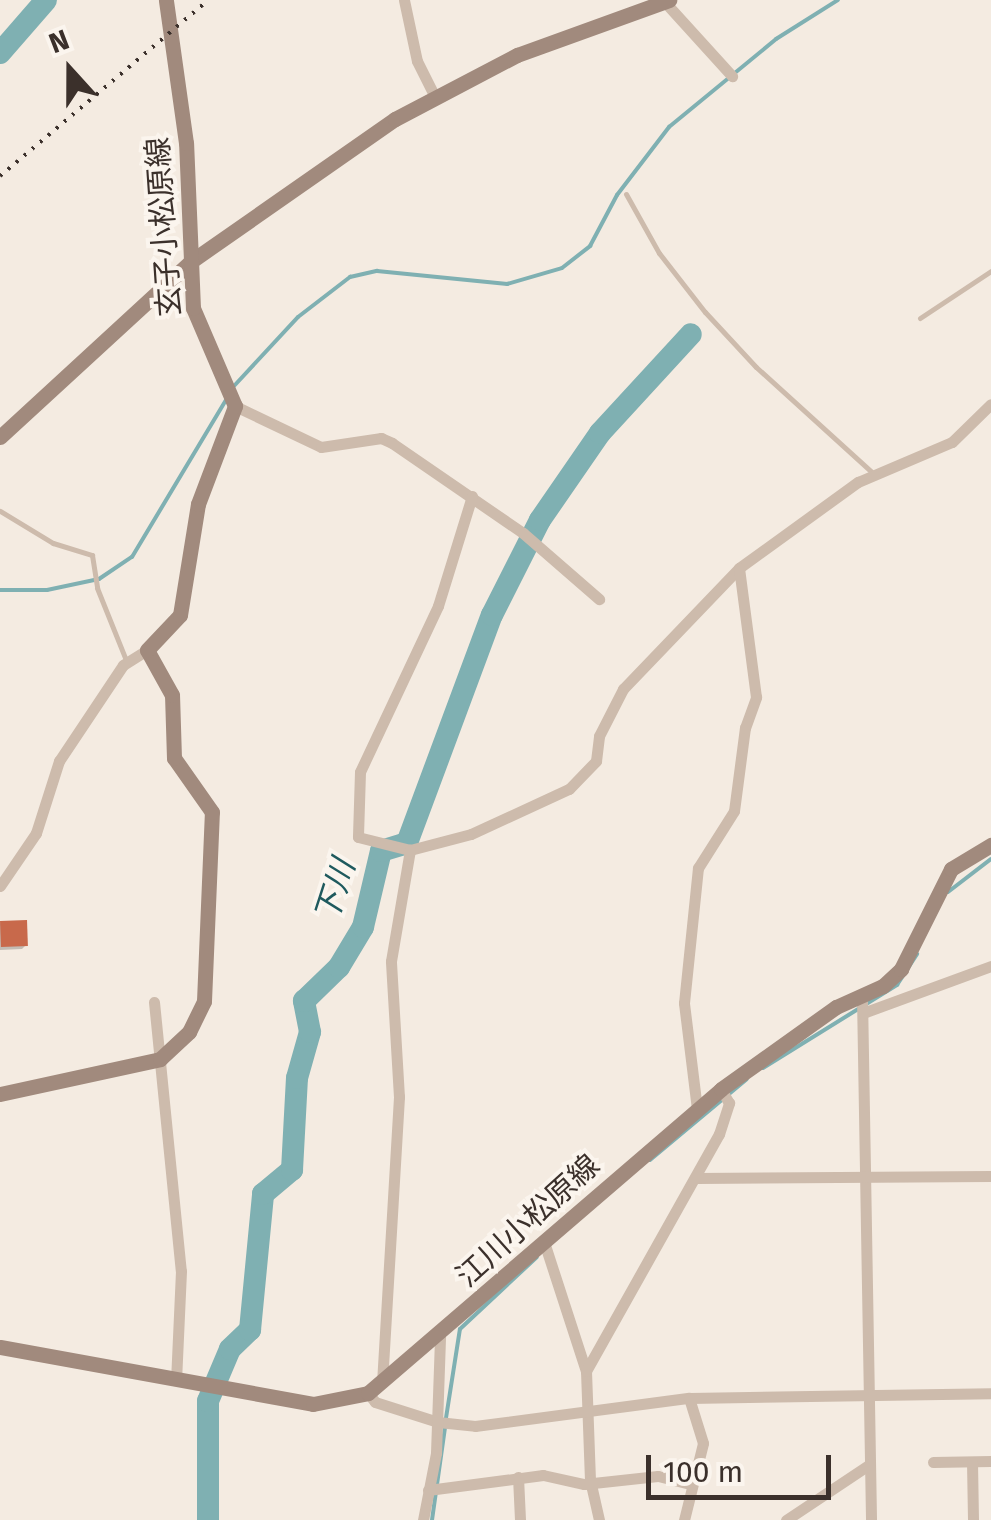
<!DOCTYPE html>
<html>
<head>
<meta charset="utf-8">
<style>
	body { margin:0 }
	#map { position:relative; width:991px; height:1520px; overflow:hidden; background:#f4ebe1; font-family:"Fira Sans","Noto Sans JP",sans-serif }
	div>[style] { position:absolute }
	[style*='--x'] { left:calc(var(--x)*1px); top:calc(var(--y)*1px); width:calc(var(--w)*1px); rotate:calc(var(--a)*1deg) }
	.shadow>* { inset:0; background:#0003 }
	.stream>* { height:4px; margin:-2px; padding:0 2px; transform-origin:2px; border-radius:2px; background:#7fb0b2 }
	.river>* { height:22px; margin:-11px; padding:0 11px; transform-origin:11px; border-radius:11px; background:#7fb0b2 }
	.building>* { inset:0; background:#c8694b; transform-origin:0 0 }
	.lane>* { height:5px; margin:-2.5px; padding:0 2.5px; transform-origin:2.5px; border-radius:2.5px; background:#cdbbac }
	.street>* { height:11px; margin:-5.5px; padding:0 5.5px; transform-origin:5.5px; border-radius:5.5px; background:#cdbbac }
	.secondary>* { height:15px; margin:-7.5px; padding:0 7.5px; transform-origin:7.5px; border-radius:7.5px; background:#a18a7d }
	.rail>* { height:4px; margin-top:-2px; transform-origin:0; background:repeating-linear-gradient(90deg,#3b302b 0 2.5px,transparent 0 10.5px) }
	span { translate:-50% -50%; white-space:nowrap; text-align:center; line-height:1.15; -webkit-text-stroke:8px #fbf5ee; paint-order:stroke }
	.street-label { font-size:30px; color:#3b302b }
	.water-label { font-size:32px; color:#1f5a5e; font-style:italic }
	.north { position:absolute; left:20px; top:20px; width:100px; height:100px; -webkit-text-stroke:8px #fbf5ee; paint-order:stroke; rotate:339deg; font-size:28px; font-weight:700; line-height:40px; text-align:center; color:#3b302b }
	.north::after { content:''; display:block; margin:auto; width:35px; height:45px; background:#3b302b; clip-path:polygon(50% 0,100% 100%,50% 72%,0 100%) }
	.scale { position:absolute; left:646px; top:1455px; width:185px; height:45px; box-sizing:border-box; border:5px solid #3b302b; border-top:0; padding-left:12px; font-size:30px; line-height:35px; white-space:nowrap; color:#3b302b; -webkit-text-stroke:8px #fbf5ee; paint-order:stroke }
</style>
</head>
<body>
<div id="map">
	<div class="shadow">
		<div style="clip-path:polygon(0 923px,26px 945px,22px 949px,0 950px)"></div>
	</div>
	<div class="stream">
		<div style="--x:234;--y:386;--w:94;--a:-47.2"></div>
		<div style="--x:298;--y:317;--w:66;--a:-37.6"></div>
		<div style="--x:350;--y:277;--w:28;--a:-13"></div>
		<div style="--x:377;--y:271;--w:131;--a:5.7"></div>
		<div style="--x:507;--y:284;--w:57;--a:-16.2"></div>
		<div style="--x:562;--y:268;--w:36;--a:-38"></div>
		<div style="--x:590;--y:246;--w:58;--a:-62.1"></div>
		<div style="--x:617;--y:195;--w:86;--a:-52.6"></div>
		<div style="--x:669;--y:127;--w:139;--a:-39.4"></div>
		<div style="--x:776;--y:39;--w:73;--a:-32.2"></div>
		<div style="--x:0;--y:590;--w:47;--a:0"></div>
		<div style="--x:47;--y:590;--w:53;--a:-11.9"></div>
		<div style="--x:99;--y:579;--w:40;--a:-34"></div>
		<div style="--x:132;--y:557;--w:185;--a:-59.1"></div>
		<div style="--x:948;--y:892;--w:54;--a:-37.5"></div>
		<div style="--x:763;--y:1068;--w:158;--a:-31.8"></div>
		<div style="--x:897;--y:985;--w:37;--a:-57"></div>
		<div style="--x:650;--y:1160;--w:126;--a:-39.9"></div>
		<div style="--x:446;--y:1418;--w:90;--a:-81.1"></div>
		<div style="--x:460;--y:1329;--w:105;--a:-43.1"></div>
		<div style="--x:432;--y:1520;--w:94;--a:-82"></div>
	</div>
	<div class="river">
		<div style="--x:0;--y:53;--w:70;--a:-49"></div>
		<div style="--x:208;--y:1520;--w:119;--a:-90"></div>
		<div style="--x:208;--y:1401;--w:56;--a:-67.1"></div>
		<div style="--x:230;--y:1349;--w:28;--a:-44"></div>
		<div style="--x:250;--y:1330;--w:137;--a:-84.5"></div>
		<div style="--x:263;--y:1194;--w:38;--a:-40"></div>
		<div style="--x:292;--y:1170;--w:92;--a:-86.9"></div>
		<div style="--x:297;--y:1078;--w:48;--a:-74.2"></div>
		<div style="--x:310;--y:1032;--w:32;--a:-101"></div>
		<div style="--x:304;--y:1001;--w:49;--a:-44.2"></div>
		<div style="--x:339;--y:967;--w:47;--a:-59"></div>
		<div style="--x:363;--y:927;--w:78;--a:-76.7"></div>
		<div style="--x:381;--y:851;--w:27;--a:-17"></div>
		<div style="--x:407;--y:843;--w:243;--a:-69.6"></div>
		<div style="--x:492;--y:615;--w:106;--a:-63.2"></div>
		<div style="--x:540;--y:520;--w:106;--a:-55.4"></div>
		<div style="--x:600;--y:433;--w:134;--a:-47.4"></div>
	</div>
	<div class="building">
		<div style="left:27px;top:920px;width:26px;height:27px;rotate:88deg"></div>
	</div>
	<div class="lane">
		<div style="--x:626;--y:194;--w:68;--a:60.8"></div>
		<div style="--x:659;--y:253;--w:75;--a:52.1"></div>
		<div style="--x:705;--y:312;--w:75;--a:47.2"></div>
		<div style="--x:756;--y:367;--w:159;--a:42.2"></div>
		<div style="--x:920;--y:318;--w:85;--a:-33.5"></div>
		<div style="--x:0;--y:511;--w:62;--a:31.1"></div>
		<div style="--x:53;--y:543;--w:41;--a:17.1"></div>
		<div style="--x:92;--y:555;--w:33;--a:81"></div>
		<div style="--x:97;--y:588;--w:78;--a:68.1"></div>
	</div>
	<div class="street">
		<div style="--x:404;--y:0;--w:62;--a:78"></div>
		<div style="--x:417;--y:61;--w:40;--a:63.4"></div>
		<div style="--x:663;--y:0;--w:103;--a:47.8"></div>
		<div style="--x:235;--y:406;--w:95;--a:25.5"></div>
		<div style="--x:321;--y:447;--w:61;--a:-8.5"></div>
		<div style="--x:381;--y:438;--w:12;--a:24"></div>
		<div style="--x:392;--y:443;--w:159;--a:34.5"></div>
		<div style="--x:523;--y:533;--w:101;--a:41"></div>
		<div style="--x:472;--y:496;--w:115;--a:107.2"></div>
		<div style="--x:438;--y:606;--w:183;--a:115.2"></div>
		<div style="--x:360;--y:772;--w:65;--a:91.8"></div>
		<div style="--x:358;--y:837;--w:54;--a:14"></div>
		<div style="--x:410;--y:850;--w:63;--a:-14.7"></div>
		<div style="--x:471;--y:834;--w:108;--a:-24.7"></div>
		<div style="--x:569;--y:789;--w:39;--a:-46"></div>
		<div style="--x:596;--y:761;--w:25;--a:-83"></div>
		<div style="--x:599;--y:736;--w:53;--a:-62.9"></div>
		<div style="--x:623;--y:689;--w:168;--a:-46.2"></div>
		<div style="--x:739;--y:568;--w:147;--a:-35.9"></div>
		<div style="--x:858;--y:482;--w:102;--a:-23.1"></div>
		<div style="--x:952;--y:442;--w:54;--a:-44.3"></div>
		<div style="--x:0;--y:886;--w:64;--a:-55.8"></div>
		<div style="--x:36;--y:833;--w:76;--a:-72.3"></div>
		<div style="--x:59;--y:761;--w:115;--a:-56.3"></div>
		<div style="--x:123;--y:665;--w:28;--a:-32"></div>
		<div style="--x:862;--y:997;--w:523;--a:89.01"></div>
		<div style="--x:154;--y:1002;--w:270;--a:84.3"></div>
		<div style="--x:181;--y:1271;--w:109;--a:92.6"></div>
		<div style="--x:863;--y:1013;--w:136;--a:-20.2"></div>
		<div style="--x:697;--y:1109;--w:107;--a:-97"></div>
		<div style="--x:684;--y:1003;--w:136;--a:-84.1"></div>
		<div style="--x:698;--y:868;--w:67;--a:-57.7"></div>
		<div style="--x:734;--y:811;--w:84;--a:-82.5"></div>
		<div style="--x:745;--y:728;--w:33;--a:-70"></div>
		<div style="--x:756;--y:697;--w:130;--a:-97.5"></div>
		<div style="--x:697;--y:1178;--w:294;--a:-0.4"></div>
		<div style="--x:544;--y:1242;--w:136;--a:72"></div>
		<div style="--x:586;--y:1371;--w:109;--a:87.9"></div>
		<div style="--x:590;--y:1480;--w:41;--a:77.3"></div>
		<div style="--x:586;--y:1371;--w:272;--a:-60.7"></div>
		<div style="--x:719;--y:1134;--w:33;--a:-72"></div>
		<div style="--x:729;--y:1103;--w:16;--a:-120"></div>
		<div style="--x:382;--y:1383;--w:287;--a:-86.6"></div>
		<div style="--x:399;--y:1097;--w:136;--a:-93.4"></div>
		<div style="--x:391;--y:961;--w:113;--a:-80.3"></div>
		<div style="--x:368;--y:1393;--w:11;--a:52"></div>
		<div style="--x:375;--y:1402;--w:66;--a:17.6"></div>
		<div style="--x:438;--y:1422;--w:37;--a:6"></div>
		<div style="--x:475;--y:1426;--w:216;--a:-7.5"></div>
		<div style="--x:689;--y:1398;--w:302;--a:-0.9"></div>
		<div style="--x:933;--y:1462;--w:58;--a:-1"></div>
		<div style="--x:972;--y:1462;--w:58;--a:89"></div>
		<div style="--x:518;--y:1477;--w:43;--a:87.3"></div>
		<div style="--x:428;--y:1490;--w:116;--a:-7.4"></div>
		<div style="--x:543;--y:1475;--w:42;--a:12.4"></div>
		<div style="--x:584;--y:1484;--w:74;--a:-6.2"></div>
		<div style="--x:658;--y:1476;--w:34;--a:14"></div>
		<div style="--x:423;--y:1520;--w:68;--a:-79"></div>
		<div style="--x:436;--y:1453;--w:117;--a:-88"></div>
		<div style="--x:684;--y:1520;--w:79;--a:-76.1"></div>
		<div style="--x:703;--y:1443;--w:47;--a:-107.3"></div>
		<div style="--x:786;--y:1520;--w:101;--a:-33.7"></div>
	</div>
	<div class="secondary">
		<div style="--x:0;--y:437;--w:258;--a:-42.6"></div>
		<div style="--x:190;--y:262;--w:250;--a:-34.9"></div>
		<div style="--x:395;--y:119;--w:138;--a:-27.7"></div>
		<div style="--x:517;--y:55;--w:162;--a:-19.9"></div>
		<div style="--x:0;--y:1094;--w:164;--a:-12.3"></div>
		<div style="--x:160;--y:1059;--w:40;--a:-43"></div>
		<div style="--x:189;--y:1032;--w:34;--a:-64"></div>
		<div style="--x:204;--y:1001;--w:189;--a:-87.6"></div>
		<div style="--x:212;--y:812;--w:66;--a:-125.1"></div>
		<div style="--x:174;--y:758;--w:63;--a:-91.8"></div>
		<div style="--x:172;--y:695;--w:51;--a:-119.1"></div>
		<div style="--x:147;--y:650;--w:48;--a:-46.7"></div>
		<div style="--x:180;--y:615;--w:112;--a:-80.8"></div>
		<div style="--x:198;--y:504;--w:105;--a:-69.3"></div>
		<div style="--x:235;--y:406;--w:107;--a:-113.2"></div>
		<div style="--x:193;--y:308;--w:165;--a:-92.4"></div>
		<div style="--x:186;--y:143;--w:144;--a:-98"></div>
		<div style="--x:0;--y:1347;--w:318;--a:10.3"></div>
		<div style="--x:313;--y:1404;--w:56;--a:-11.3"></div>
		<div style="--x:368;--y:1393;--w:466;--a:-40.7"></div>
		<div style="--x:721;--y:1089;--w:141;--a:-35.5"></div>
		<div style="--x:836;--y:1007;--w:51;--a:-24.1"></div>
		<div style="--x:883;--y:986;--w:25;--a:-43"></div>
		<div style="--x:901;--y:969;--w:112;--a:-63.4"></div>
		<div style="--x:951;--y:869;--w:47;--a:-31"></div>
	</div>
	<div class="rail">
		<div style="--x:0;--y:176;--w:272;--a:-40.2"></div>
	</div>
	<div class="street-label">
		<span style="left:164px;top:227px;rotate:-94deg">玄子小松原線</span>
		<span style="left:528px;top:1221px;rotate:-42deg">江川小松原線</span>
	</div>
	<div class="water-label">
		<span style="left:335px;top:891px;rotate:-72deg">下川</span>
	</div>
	<div class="north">N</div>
	<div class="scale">100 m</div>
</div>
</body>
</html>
